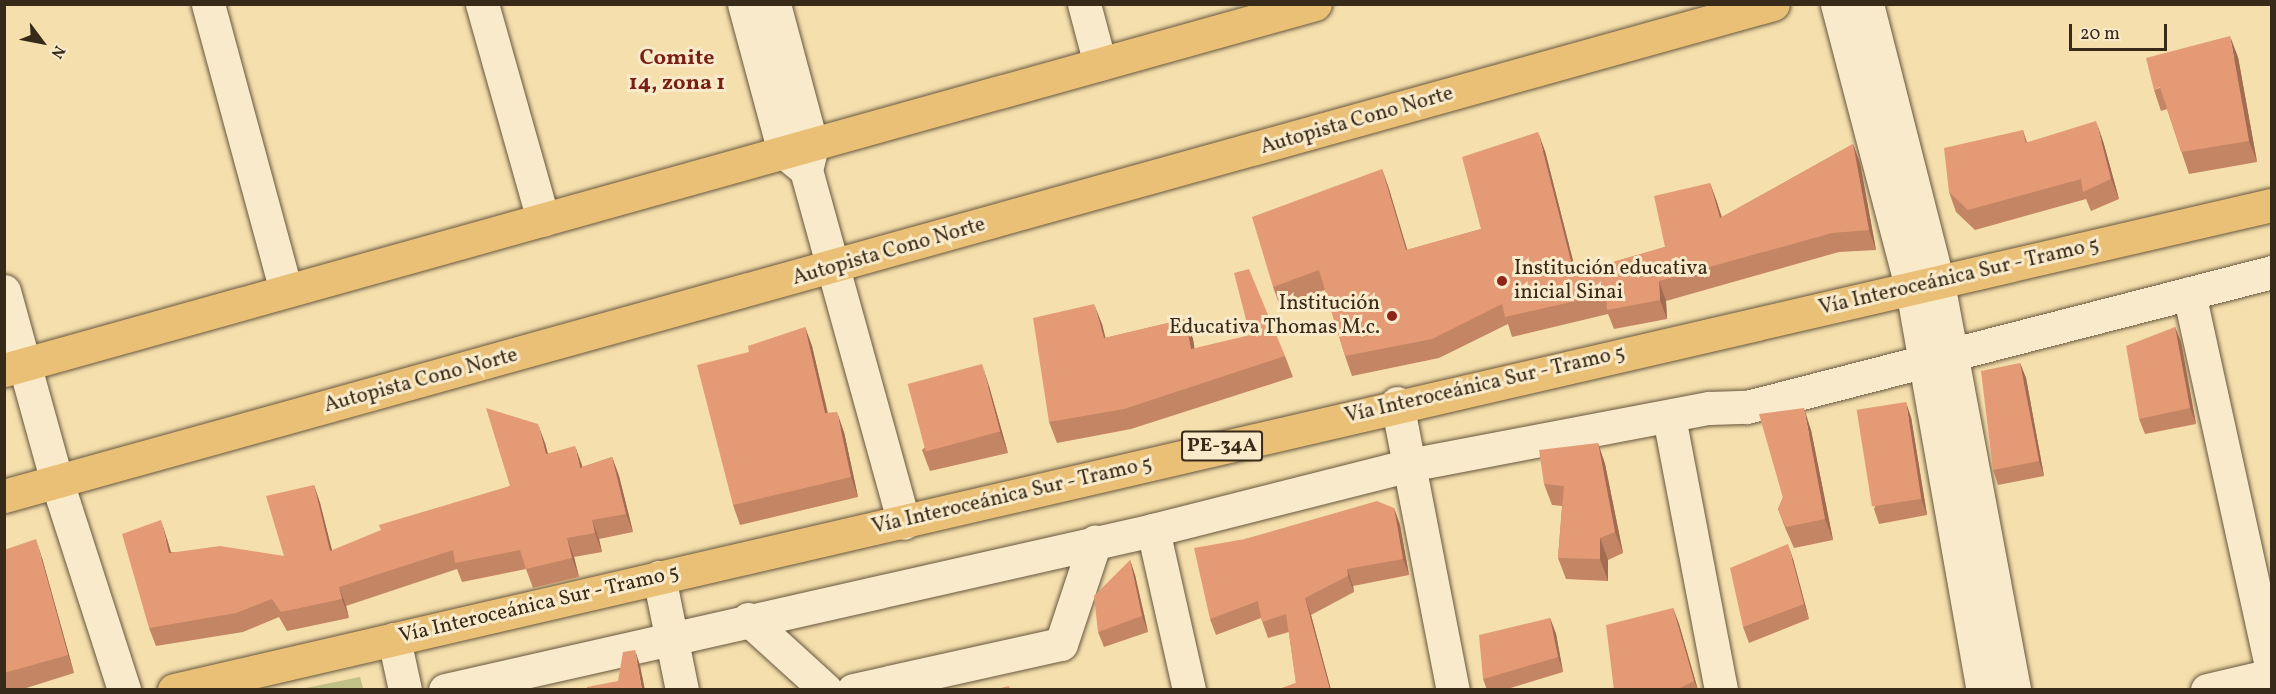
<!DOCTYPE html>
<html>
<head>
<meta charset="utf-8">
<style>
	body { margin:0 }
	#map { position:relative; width:2276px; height:694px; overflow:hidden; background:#f5dfad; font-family:Vollkorn,serif }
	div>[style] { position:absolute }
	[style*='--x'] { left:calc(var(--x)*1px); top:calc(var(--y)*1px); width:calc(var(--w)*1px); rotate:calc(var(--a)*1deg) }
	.green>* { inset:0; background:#bfc187 }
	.roads { filter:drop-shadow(0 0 2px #67573e) drop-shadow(0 0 2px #67573e) }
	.minor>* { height:33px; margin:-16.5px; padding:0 16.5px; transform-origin:16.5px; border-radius:16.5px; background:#f8eaca }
	.major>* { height:33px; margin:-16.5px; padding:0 16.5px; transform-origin:16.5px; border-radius:16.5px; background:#eac076 }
	.highway>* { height:33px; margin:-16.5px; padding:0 16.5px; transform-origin:16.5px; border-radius:16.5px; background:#eac076 }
	.wall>* { inset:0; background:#c48565 }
	.shaded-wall>* { inset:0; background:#a06c52 }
	.building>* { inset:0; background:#e49b75; transform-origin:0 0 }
	.dots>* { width:16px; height:16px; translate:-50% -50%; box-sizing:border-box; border:3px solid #f8eaca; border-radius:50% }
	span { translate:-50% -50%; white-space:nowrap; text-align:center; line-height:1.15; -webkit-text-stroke:6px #f8eaca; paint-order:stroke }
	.shield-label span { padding:2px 4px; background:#f8eaca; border:2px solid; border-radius:4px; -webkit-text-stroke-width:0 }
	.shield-label { font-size:20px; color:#382a19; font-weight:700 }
	.street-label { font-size:21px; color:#382a19 }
	.poi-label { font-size:21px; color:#382a19 }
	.left { translate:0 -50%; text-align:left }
	.right { translate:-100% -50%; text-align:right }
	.neighbourhood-label { font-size:22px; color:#7a1f14; font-weight:700 }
	.frame { position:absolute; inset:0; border:6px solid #382a19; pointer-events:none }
	.north { position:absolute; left:12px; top:12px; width:60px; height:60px; -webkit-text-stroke:4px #f8eaca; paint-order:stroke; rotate:122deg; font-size:16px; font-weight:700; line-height:24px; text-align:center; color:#382a19 }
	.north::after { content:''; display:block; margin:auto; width:21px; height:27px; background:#382a19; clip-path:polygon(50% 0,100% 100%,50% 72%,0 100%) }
	.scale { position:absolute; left:2069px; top:24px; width:98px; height:27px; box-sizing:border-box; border:3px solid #382a19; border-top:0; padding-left:8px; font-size:18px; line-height:21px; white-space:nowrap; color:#382a19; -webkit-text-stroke:4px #f8eaca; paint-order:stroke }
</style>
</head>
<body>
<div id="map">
	<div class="green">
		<div style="clip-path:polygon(360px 677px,363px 688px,357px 689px,301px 689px)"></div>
	</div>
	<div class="roads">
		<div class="minor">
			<div style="--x:208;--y:4;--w:297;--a:74.8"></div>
			<div style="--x:482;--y:4;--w:224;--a:74.2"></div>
			<div style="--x:744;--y:4;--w:153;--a:74.9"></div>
			<div style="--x:784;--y:152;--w:28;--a:39"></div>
			<div style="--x:774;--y:4;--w:147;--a:75"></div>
			<div style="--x:812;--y:146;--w:25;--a:104"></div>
			<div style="--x:806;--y:170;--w:366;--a:74.5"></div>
			<div style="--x:1084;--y:4;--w:62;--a:75.1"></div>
			<div style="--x:1837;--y:4;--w:295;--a:75.3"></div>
			<div style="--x:1912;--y:289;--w:407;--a:80"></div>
			<div style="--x:1867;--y:4;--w:288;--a:75.7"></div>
			<div style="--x:1938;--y:283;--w:414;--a:79.4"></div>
			<div style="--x:4;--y:291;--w:198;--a:74.5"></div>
			<div style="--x:57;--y:482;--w:219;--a:72.1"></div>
			<div style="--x:2189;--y:293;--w:385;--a:77.6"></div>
			<div style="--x:1397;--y:403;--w:292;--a:79"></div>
			<div style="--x:1669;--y:417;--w:278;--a:79.2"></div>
			<div style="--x:1153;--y:530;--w:164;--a:77.3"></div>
			<div style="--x:659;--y:577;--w:115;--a:78.5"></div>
			<div style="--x:748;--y:619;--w:105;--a:42.3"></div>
			<div style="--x:394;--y:639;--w:52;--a:77.8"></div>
			<div style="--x:445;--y:690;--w:726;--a:-12.73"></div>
			<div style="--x:1153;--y:530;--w:264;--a:-14.2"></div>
			<div style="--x:1409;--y:465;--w:305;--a:-10.8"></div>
			<div style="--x:1709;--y:408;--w:38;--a:-2"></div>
			<div style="--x:1747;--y:407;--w:542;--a:-14.42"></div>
			<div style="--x:853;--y:690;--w:213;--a:-12.5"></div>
			<div style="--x:1061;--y:644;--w:108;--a:-71.6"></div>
			<div style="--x:2207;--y:690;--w:67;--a:-13"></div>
		</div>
		<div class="major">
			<div style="--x:4;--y:370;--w:1361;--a:-15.6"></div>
			<div style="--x:4;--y:496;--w:1836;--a:-15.54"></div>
		</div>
		<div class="highway">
			<div style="--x:174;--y:690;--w:2153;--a:-13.02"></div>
		</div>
	</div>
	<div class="wall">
		<div style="clip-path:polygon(2238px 57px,2257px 162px,2189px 174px,2167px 109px,2161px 111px,2154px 90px)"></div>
		<div style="clip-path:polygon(2023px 130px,2027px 142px,2103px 141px,2119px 199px,2091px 211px,2086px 199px,1975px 230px,1956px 212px,1949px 192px)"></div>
		<div style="clip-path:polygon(1853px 144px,1860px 163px,1876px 250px,1839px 252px,1666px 301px,1667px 319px,1614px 329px,1608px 314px,1512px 337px,1508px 324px,1439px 358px,1352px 376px,1345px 356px,1325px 290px,1280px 306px,1273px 287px,1382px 169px,1389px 189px,1407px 250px,1481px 229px,1545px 151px,1576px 273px,1665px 247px,1710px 183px,1722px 217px)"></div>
		<div style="clip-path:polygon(1185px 319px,1193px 339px,1194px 348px,1285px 356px,1293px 377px,1131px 429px,1057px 443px,1049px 422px,1102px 324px,1105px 338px)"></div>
		<div style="clip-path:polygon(805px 327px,812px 346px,828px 413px,844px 432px,858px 497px,740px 525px,733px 505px)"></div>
		<div style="clip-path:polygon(2175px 327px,2181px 342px,2196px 424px,2145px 434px,2139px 419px)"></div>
		<div style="clip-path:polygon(2020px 363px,2026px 378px,2044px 476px,1998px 485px,1993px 470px)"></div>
		<div style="clip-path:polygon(989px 386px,1008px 453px,930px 471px,922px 450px)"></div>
		<div style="clip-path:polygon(1911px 417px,1927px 515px,1879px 524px,1874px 509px)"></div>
		<div style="clip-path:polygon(1811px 430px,1833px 540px,1794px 548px,1786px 530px,1778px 509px)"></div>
		<div style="clip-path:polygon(545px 443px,548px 454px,582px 467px,612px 457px,619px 476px,633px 532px,599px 539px,602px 552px,574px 557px,579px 577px,533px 588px,526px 569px,462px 582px,457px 569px,346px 606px,349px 618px,287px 631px,279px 617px,243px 632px,156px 646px,149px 628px,167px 539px,171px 552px,284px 556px,314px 485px,320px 503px,332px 551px,510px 486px)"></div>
		<div style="clip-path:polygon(1598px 443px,1605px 464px,1623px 553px,1608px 560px,1608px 581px,1566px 579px,1558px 558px,1562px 506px,1552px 505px,1544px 484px)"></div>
		<div style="clip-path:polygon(1394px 508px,1400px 525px,1409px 575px,1353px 586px,1354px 592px,1311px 615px,1331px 690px,1277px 690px,1296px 683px,1289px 632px,1268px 638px,1261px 618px,1216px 635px,1210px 619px,1245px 539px)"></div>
		<div style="clip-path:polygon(4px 550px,42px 558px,74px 673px,20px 690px,4px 690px)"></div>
		<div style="clip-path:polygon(1793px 559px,1809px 619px,1749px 643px,1743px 627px)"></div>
		<div style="clip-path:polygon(1130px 560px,1135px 575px,1148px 632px,1104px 647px,1098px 632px)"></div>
		<div style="clip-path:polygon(1673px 608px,1679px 624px,1698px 690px,1614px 690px)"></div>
		<div style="clip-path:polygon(1550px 618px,1556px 634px,1563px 672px,1504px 690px,1487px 690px,1483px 679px)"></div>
	</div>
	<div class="shaded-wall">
		<div style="clip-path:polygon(2230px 36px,2238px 57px,2257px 162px,2249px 141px)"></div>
		<div style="clip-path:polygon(2096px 121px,2103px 141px,2119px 199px,2111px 179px)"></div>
		<div style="clip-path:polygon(1538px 132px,1545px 151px,1581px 292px,1574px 273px)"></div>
		<div style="clip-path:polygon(1853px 144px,1860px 163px,1876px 250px,1869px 230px)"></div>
		<div style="clip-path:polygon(1382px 169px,1389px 189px,1413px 269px,1406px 250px)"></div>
		<div style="clip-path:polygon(1710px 183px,1717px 202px,1727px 237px,1720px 218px)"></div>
		<div style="clip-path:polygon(1659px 281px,1666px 301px,1667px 319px,1660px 300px)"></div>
		<div style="clip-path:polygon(1094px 304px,1102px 324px,1111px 359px,1104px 338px)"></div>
		<div style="clip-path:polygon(1185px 319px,1193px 339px,1198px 369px,1191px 349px)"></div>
		<div style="clip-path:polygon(805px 327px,812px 346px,832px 433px,825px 413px)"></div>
		<div style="clip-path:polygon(2175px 327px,2181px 342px,2196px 424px,2190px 408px)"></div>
		<div style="clip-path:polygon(2020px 363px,2026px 378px,2044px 476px,2039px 461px)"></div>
		<div style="clip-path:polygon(982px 364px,989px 386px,1008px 453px,1000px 432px)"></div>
		<div style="clip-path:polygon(1906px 402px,1911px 417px,1927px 515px,1921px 499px)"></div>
		<div style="clip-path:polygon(1804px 408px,1811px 430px,1833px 540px,1825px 519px)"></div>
		<div style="clip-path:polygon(837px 412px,844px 432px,858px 497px,851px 477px)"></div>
		<div style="clip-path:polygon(538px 424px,545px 443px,553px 473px,546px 454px)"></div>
		<div style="clip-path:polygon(1598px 443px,1605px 464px,1623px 553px,1615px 532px)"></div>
		<div style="clip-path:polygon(575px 446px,582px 465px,587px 487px,580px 468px)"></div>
		<div style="clip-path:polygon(612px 457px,619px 476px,633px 532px,626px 514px)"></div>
		<div style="clip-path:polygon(314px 485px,320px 503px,337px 570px,330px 551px)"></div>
		<div style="clip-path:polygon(1394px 508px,1400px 525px,1409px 575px,1403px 559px)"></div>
		<div style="clip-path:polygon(161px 520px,167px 539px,176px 571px,169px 553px)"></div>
		<div style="clip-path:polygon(592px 520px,599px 539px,602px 552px,595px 533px)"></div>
		<div style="clip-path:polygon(567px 538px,574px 557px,579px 577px,572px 558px)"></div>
		<div style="clip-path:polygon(1600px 538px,1608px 560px,1608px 581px,1600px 559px)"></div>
		<div style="clip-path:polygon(36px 539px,42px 558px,74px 673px,68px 655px)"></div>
		<div style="clip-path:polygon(1788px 544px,1793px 559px,1809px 619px,1804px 604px)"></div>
		<div style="clip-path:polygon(1130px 560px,1135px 575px,1148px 632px,1142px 616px)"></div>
		<div style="clip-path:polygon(1347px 569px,1353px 586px,1354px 592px,1348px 576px)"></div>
		<div style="clip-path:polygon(339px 587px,346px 606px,349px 618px,342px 599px)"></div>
		<div style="clip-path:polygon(1305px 598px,1311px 615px,1331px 690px,1330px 690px)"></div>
		<div style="clip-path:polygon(1673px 608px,1679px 624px,1698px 690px,1694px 681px)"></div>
		<div style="clip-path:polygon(1550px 618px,1556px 634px,1563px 672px,1558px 657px)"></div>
		<div style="clip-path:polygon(635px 650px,640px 665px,645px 690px,642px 690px)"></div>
	</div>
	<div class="building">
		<div style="clip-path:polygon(2230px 36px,2249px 141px,2181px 152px,2160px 87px,2154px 90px,2146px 58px)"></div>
		<div style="clip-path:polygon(2096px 121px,2111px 179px,2083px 192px,2081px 179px,1968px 210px,1949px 192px,1944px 148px,2023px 130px,2025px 143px)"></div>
		<div style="clip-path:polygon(1538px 132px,1574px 273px,1665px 247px,1654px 196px,1710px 183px,1720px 218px,1853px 144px,1869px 230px,1832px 233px,1659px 281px,1660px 300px,1607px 310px,1606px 294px,1505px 317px,1502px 304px,1432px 339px,1345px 356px,1319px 270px,1273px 287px,1252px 217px,1382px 169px,1406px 250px,1481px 229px,1462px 157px)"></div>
		<div style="clip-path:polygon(1249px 269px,1285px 356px,1124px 409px,1049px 422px,1033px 318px,1094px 304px,1104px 338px,1185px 319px,1191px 349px,1250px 335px,1234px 273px)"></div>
		<div style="clip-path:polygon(805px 327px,825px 413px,837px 412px,851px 477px,733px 505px,697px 365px,749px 352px,748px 346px)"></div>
		<div style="clip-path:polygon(2175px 327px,2190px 408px,2139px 419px,2126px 346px)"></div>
		<div style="clip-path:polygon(2020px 363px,2039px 461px,1993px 470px,1981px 371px)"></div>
		<div style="left:982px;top:364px;width:70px;height:77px;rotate:75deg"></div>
		<div style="left:1906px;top:402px;width:98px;height:50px;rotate:81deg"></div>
		<div style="clip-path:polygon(486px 408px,538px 424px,546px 454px,575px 446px,580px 468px,612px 457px,626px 514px,592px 520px,595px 533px,567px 538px,572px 558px,526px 569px,520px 550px,455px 563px,453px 550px,339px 587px,342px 599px,281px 612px,272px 599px,236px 613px,149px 628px,122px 534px,161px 520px,169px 553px,220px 546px,284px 556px,266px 496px,314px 485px,330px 551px,381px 530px,379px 525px,510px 486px)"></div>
		<div style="clip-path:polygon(1804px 408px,1825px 519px,1786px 527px,1778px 509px,1783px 498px,1759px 414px)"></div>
		<div style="clip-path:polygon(1598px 443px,1615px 532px,1600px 538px,1600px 559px,1558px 558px,1564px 486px,1544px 484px,1539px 450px)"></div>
		<div style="clip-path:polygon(1377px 501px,1394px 508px,1403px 559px,1347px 569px,1348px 576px,1305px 598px,1330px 690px,1277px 690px,1296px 683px,1286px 614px,1262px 622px,1258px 601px,1210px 619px,1194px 548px,1245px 539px)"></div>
		<div style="clip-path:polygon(36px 539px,68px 655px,4px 673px,4px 550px)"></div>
		<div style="clip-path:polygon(1788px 544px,1804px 604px,1743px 627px,1730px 568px)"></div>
		<div style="clip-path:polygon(1130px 560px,1142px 616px,1098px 632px,1094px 596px)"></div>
		<div style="clip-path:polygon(1673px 608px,1694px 681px,1676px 690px,1614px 690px,1606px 625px)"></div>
		<div style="clip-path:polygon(1550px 618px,1558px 657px,1483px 679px,1479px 635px)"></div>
		<div style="clip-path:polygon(635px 650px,642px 690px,587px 690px,587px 687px,618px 681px,623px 652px)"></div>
		<div style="clip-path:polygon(1009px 686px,1010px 690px,992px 690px)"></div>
	</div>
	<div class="dots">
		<div style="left:1502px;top:281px;background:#8f2418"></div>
		<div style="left:1392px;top:316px;background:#8f2418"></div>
	</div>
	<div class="shield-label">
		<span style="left:1222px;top:446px">PE-34A</span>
	</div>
	<div class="street-label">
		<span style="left:1357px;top:121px;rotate:-16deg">Autopista Cono Norte</span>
		<span style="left:889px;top:252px;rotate:-16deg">Autopista Cono Norte</span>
		<span style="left:1959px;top:277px;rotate:-13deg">Vía Interoceánica Sur - Tramo 5</span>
		<span style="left:421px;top:381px;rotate:-15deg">Autopista Cono Norte</span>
		<span style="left:1485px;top:385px;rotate:-13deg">Vía Interoceánica Sur - Tramo 5</span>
		<span style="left:1012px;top:496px;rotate:-13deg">Vía Interoceánica Sur - Tramo 5</span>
		<span style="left:539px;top:605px;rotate:-13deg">Vía Interoceánica Sur - Tramo 5</span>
	</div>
	<div class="poi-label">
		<span class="left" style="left:1514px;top:281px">Institución educativa<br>inicial Sinai</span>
		<span class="right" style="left:1380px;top:316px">Institución<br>Educativa Thomas M.c.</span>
	</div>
	<div class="neighbourhood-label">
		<span style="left:677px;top:71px">Comite<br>14, zona 1</span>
	</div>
	<div class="frame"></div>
	<div class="north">N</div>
	<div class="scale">20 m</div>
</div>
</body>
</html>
